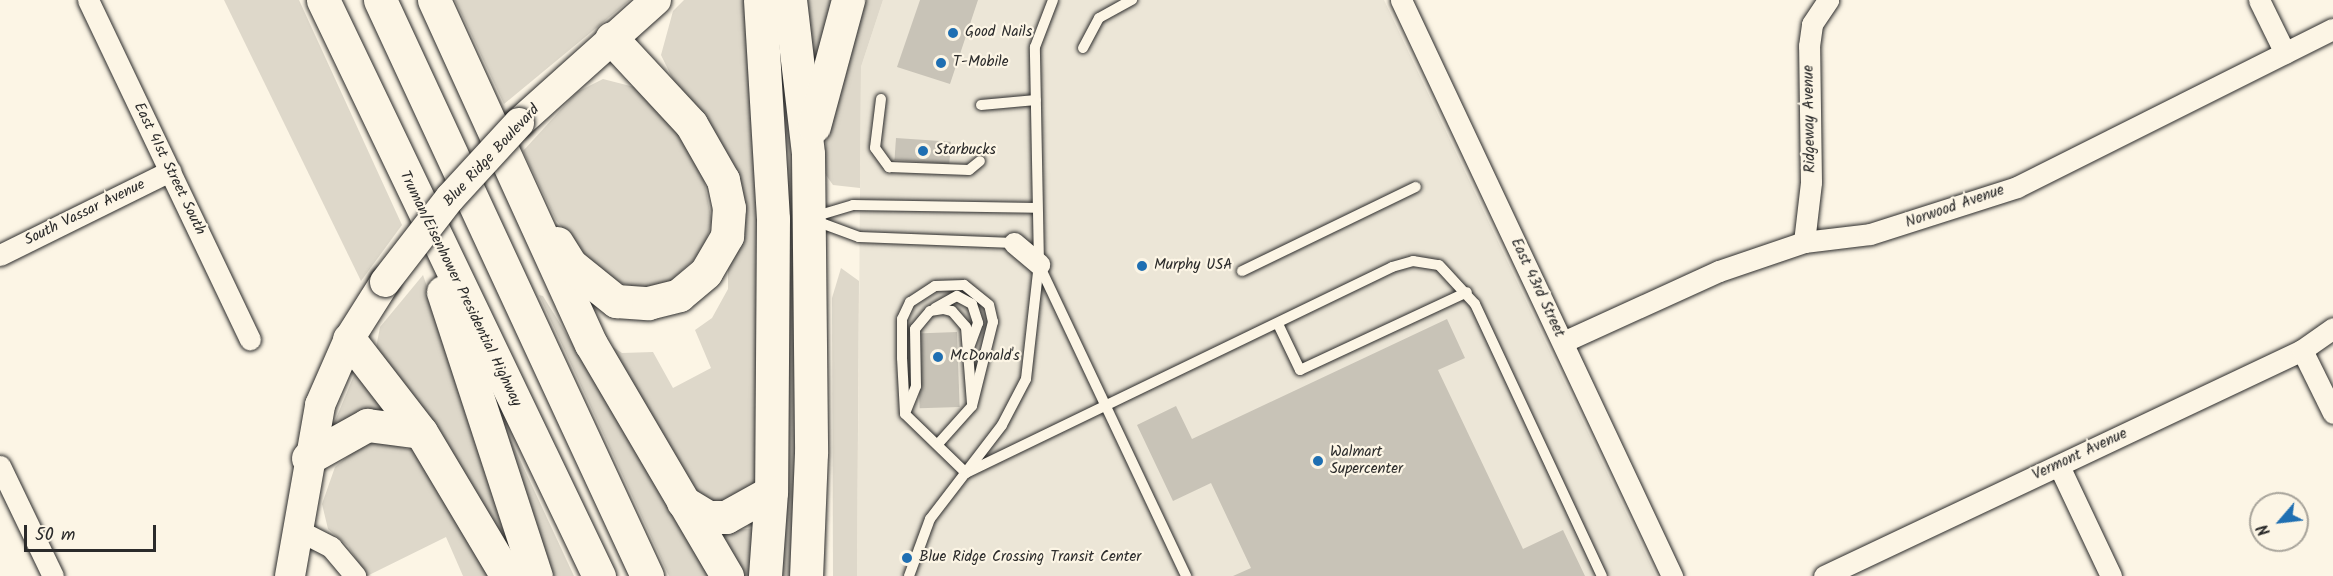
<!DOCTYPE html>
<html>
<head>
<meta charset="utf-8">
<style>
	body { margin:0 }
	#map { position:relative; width:2333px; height:576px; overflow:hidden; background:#fcf5e5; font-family:Kalam,sans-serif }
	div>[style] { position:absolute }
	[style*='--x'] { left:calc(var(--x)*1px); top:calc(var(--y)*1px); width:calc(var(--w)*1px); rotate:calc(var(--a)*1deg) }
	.built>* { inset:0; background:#ece6d7 }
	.green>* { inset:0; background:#ded8ca }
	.building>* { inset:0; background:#c8c3b7; transform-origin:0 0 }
	.roads { filter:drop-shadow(0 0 2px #2b2b2b) drop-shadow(0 0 2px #2b2b2b) }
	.lane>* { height:10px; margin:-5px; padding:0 5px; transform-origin:5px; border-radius:5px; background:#fcf5e5 }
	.street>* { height:21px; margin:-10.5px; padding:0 10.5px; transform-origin:10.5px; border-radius:10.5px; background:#fcf5e5 }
	.secondary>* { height:30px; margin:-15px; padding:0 15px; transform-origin:15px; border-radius:15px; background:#fcf5e5 }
	.primary>* { height:33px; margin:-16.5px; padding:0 16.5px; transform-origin:16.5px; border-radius:16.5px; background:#fcf5e5 }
	.highway>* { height:33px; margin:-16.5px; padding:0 16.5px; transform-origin:16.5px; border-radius:16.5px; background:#fcf5e5 }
	.bridges { filter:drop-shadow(0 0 2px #2b2b2b) drop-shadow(0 0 2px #2b2b2b) }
	.secondary-bridge>* { height:30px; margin:-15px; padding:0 15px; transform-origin:15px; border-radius:15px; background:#fcf5e5 }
	.dots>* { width:16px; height:16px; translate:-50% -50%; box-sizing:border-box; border:3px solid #fcf5e5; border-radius:50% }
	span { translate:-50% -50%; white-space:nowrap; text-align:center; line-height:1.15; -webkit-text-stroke:4.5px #fcf5e5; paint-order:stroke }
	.poi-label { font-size:15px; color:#2b2b2b }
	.left { translate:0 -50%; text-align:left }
	.street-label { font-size:15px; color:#2b2b2b }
	.north { position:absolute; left:2249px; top:492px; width:60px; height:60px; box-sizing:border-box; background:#fcf5e5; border:2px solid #a8a49b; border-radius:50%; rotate:242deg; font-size:16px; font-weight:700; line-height:24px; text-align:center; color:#2b2b2b }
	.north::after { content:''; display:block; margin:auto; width:21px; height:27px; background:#1f6fb2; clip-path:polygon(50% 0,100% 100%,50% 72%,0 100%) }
	.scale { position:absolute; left:24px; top:525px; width:132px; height:27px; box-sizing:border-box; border:3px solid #2b2b2b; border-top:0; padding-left:8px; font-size:18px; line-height:21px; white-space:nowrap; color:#2b2b2b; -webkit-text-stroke:4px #fcf5e5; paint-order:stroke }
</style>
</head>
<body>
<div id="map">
	<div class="built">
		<div style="clip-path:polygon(883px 0,1384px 0,1656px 576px,857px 576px,861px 67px)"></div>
	</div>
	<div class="green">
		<div style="clip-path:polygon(224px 0,299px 0,402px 225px,361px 281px)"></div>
		<div style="clip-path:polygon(455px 0,630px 0,504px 104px)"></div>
		<div style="clip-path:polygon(684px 0,751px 0,759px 194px,757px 480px,739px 504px,703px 503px,597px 336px,622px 353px,653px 352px,673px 388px,711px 368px,695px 330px,712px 318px,728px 289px,728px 192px,661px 55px,673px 11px)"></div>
		<div style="clip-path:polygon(807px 0,838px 0,814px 84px)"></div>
		<div style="clip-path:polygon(855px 0,883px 0,861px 67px,860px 188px,833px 185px,821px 168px)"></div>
		<div style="clip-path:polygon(603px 79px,638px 88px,681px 135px,704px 180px,712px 222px,702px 252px,664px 287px,641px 289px,615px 281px,592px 264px,556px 220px,523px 151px,577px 92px)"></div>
		<div style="clip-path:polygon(794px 255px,800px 576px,779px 576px,789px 285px)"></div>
		<div style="clip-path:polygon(841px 268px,859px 281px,857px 576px,833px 576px,832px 298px)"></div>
		<div style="clip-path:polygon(423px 275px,512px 532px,526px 576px,376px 348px,380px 327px)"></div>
		<div style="clip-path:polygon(539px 295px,543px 296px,715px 576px,669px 576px)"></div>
		<div style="clip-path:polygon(355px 374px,397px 420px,330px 433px,352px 380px)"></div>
		<div style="clip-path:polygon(502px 421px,574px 576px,548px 576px)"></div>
		<div style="clip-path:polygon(379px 441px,415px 451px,496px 576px,463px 576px,446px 537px,367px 576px,348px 546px,328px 529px,322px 504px,335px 467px,363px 444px)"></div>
		<div style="clip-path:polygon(756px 528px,757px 576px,735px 576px,708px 533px)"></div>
	</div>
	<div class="building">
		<div style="clip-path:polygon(920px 0,978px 0,950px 84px,897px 67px)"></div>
		<div style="left:896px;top:138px;width:55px;height:22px;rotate:4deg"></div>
		<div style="clip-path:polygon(1447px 319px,1465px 358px,1438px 370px,1523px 549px,1563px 530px,1585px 576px,1233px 576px,1251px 568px,1211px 483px,1173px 501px,1137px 425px,1176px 406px,1192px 439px)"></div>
		<div style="left:957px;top:332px;width:75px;height:40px;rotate:88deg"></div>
	</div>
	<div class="roads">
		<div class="lane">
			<div style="--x:1083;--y:48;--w:34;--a:-62"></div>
			<div style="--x:1099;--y:18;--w:38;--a:-29"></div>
			<div style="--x:881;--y:99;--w:49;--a:97"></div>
			<div style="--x:875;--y:148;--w:24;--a:54"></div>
			<div style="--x:889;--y:167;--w:80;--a:2.1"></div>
			<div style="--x:969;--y:170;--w:14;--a:-39"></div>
			<div style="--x:981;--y:105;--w:55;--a:-5.2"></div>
			<div style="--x:813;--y:217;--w:42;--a:-16.7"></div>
			<div style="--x:853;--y:205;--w:183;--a:0.9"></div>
			<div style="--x:813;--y:220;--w:49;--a:20.3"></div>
			<div style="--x:859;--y:237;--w:155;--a:2.2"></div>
			<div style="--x:1040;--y:267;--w:342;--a:64.7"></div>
			<div style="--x:1242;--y:271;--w:193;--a:-25.8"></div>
			<div style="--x:935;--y:308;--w:25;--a:-29"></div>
			<div style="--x:957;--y:296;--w:17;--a:28"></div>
			<div style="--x:972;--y:304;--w:20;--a:72"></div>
			<div style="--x:978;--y:323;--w:27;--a:110"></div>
			<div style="--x:1278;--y:324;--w:51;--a:64.4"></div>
			<div style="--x:1300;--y:370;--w:184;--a:-25"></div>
			<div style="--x:906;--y:411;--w:27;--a:-68"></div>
			<div style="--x:916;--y:386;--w:57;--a:-91"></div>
			<div style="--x:915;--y:329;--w:23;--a:-50"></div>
			<div style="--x:930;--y:311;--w:13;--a:-9"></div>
			<div style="--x:943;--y:309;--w:9;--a:13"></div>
			<div style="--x:952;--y:311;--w:21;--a:49"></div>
			<div style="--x:966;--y:327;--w:76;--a:85.5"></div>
			<div style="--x:938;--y:444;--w:51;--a:-48.2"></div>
			<div style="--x:972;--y:406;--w:87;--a:-76"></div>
			<div style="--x:993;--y:322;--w:17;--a:-103"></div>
			<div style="--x:989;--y:305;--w:32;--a:-141"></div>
			<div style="--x:964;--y:285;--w:29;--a:178"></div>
			<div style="--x:935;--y:286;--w:30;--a:147"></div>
			<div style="--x:910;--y:302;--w:19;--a:115"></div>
			<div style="--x:902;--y:319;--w:39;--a:90"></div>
			<div style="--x:902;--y:358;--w:56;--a:86.9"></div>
			<div style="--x:905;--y:414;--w:85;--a:44"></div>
			<div style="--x:966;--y:473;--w:473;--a:-25.8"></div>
			<div style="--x:1392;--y:267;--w:22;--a:-16"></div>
			<div style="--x:1413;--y:261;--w:26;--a:9"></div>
			<div style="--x:1439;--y:265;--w:53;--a:47.3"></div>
			<div style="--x:1475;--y:304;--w:300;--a:65"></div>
			<div style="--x:909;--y:576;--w:61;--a:-69.8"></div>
			<div style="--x:930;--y:519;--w:118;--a:-52.5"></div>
			<div style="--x:1002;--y:425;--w:52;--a:-62.4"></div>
			<div style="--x:1026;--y:379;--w:116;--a:-83.6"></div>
			<div style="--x:1039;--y:264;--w:217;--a:-91.1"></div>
			<div style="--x:1035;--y:47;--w:50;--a:-69"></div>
		</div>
		<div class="street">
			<div style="--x:88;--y:0;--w:376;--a:64.5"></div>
			<div style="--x:1401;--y:0;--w:637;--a:64.8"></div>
			<div style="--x:2259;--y:0;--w:59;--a:63.9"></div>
			<div style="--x:1804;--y:242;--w:60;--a:-83.3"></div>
			<div style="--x:1811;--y:182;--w:136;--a:-90.8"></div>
			<div style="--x:1809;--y:46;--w:22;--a:-82"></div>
			<div style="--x:1812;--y:24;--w:29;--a:-56"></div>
			<div style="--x:1014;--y:243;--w:33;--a:40"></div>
			<div style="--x:0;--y:255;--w:190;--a:-26.3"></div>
			<div style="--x:1563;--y:342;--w:171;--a:-24.5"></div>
			<div style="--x:1719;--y:271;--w:90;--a:-18.8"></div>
			<div style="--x:1804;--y:242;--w:66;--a:-6.9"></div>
			<div style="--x:1870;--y:234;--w:154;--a:-17.7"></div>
			<div style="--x:2017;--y:187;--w:353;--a:-26.6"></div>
			<div style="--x:2302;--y:350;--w:70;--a:63.8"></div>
			<div style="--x:0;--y:466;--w:122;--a:64.3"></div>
			<div style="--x:2059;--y:466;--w:122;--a:64.7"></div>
			<div style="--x:298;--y:530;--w:37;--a:27"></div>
			<div style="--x:331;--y:547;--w:38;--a:50"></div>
			<div style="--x:1824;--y:576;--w:529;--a:-25.3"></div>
			<div style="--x:2302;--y:350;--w:38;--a:-35"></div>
		</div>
		<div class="secondary">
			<div style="--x:519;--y:123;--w:184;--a:-41.9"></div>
			<div style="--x:290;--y:576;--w:174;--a:-80"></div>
			<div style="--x:320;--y:405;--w:72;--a:-66.3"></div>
			<div style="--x:349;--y:339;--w:67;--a:-57.7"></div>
		</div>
		<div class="primary">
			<div style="--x:760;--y:0;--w:219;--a:86.6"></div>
			<div style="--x:773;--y:219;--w:273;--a:90.4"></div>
			<div style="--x:771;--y:492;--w:84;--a:94.1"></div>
			<div style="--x:790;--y:0;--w:155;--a:83.3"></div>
			<div style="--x:808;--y:154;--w:299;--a:89.4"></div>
			<div style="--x:811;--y:453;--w:123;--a:92.3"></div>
			<div style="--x:814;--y:126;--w:131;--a:-74.9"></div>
		</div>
		<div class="highway">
			<div style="--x:323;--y:0;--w:639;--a:64.4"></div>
			<div style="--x:380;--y:0;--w:635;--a:65.13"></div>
			<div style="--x:434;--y:0;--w:378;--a:65.5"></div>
			<div style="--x:591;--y:344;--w:269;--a:59.6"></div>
			<div style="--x:557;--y:243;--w:26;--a:58"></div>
			<div style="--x:571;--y:265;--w:58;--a:38.7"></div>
			<div style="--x:616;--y:301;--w:32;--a:4"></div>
			<div style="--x:648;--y:303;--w:32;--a:-14"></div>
			<div style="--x:679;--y:295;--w:35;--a:-40"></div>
			<div style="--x:706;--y:272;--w:42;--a:-59.7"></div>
			<div style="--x:727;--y:236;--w:28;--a:-86"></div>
			<div style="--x:729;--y:208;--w:29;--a:-102"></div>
			<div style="--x:723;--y:180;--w:64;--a:-119.7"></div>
			<div style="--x:691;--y:124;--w:117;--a:-132.9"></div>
			<div style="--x:443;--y:292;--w:299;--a:71.9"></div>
			<div style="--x:349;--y:339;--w:118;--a:52.3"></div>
			<div style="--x:421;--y:432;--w:168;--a:59.2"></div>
			<div style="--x:308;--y:458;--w:68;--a:-29.2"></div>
			<div style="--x:367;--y:425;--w:54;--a:7.4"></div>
			<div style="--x:683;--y:502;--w:29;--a:31"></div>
			<div style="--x:708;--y:517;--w:18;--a:0"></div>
			<div style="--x:726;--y:517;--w:51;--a:-29.1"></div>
		</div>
	</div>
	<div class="bridges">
		<div class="secondary-bridge">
			<div style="--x:385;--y:282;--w:106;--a:-52.3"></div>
			<div style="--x:450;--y:198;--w:102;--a:-47.4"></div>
		</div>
	</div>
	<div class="dots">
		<div style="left:953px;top:33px;background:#1f6fb2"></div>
		<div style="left:941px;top:63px;background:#1f6fb2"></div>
		<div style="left:923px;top:151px;background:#1f6fb2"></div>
		<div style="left:1142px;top:266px;background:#1f6fb2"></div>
		<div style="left:938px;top:357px;background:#1f6fb2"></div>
		<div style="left:1318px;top:461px;background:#1f6fb2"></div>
		<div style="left:907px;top:558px;background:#1f6fb2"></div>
	</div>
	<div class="poi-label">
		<span class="left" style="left:965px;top:33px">Good Nails</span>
		<span class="left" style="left:953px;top:63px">T-Mobile</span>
		<span class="left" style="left:935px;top:151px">Starbucks</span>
		<span class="left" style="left:1154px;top:266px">Murphy USA</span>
		<span class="left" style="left:950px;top:357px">McDonald's</span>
		<span class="left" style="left:1330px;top:461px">Walmart<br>Supercenter</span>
		<span class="left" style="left:919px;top:558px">Blue Ridge Crossing Transit Center</span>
	</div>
	<div class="street-label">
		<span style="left:1810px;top:119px;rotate:-91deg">Ridgeway Avenue</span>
		<span style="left:492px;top:156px;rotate:-47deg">Blue Ridge Boulevard</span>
		<span style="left:169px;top:169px;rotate:64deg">East 41st Street South</span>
		<span style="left:1955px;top:207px;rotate:-19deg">Norwood Avenue</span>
		<span style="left:85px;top:213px;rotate:-26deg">South Vassar Avenue</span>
		<span style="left:1537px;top:288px;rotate:65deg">East 43rd Street</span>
		<span style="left:460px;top:289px;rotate:64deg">Truman/Eisenhower Presidential Highway</span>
		<span style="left:2080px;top:455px;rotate:-25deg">Vermont Avenue</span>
	</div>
	<div class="north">N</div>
	<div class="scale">50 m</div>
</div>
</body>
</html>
